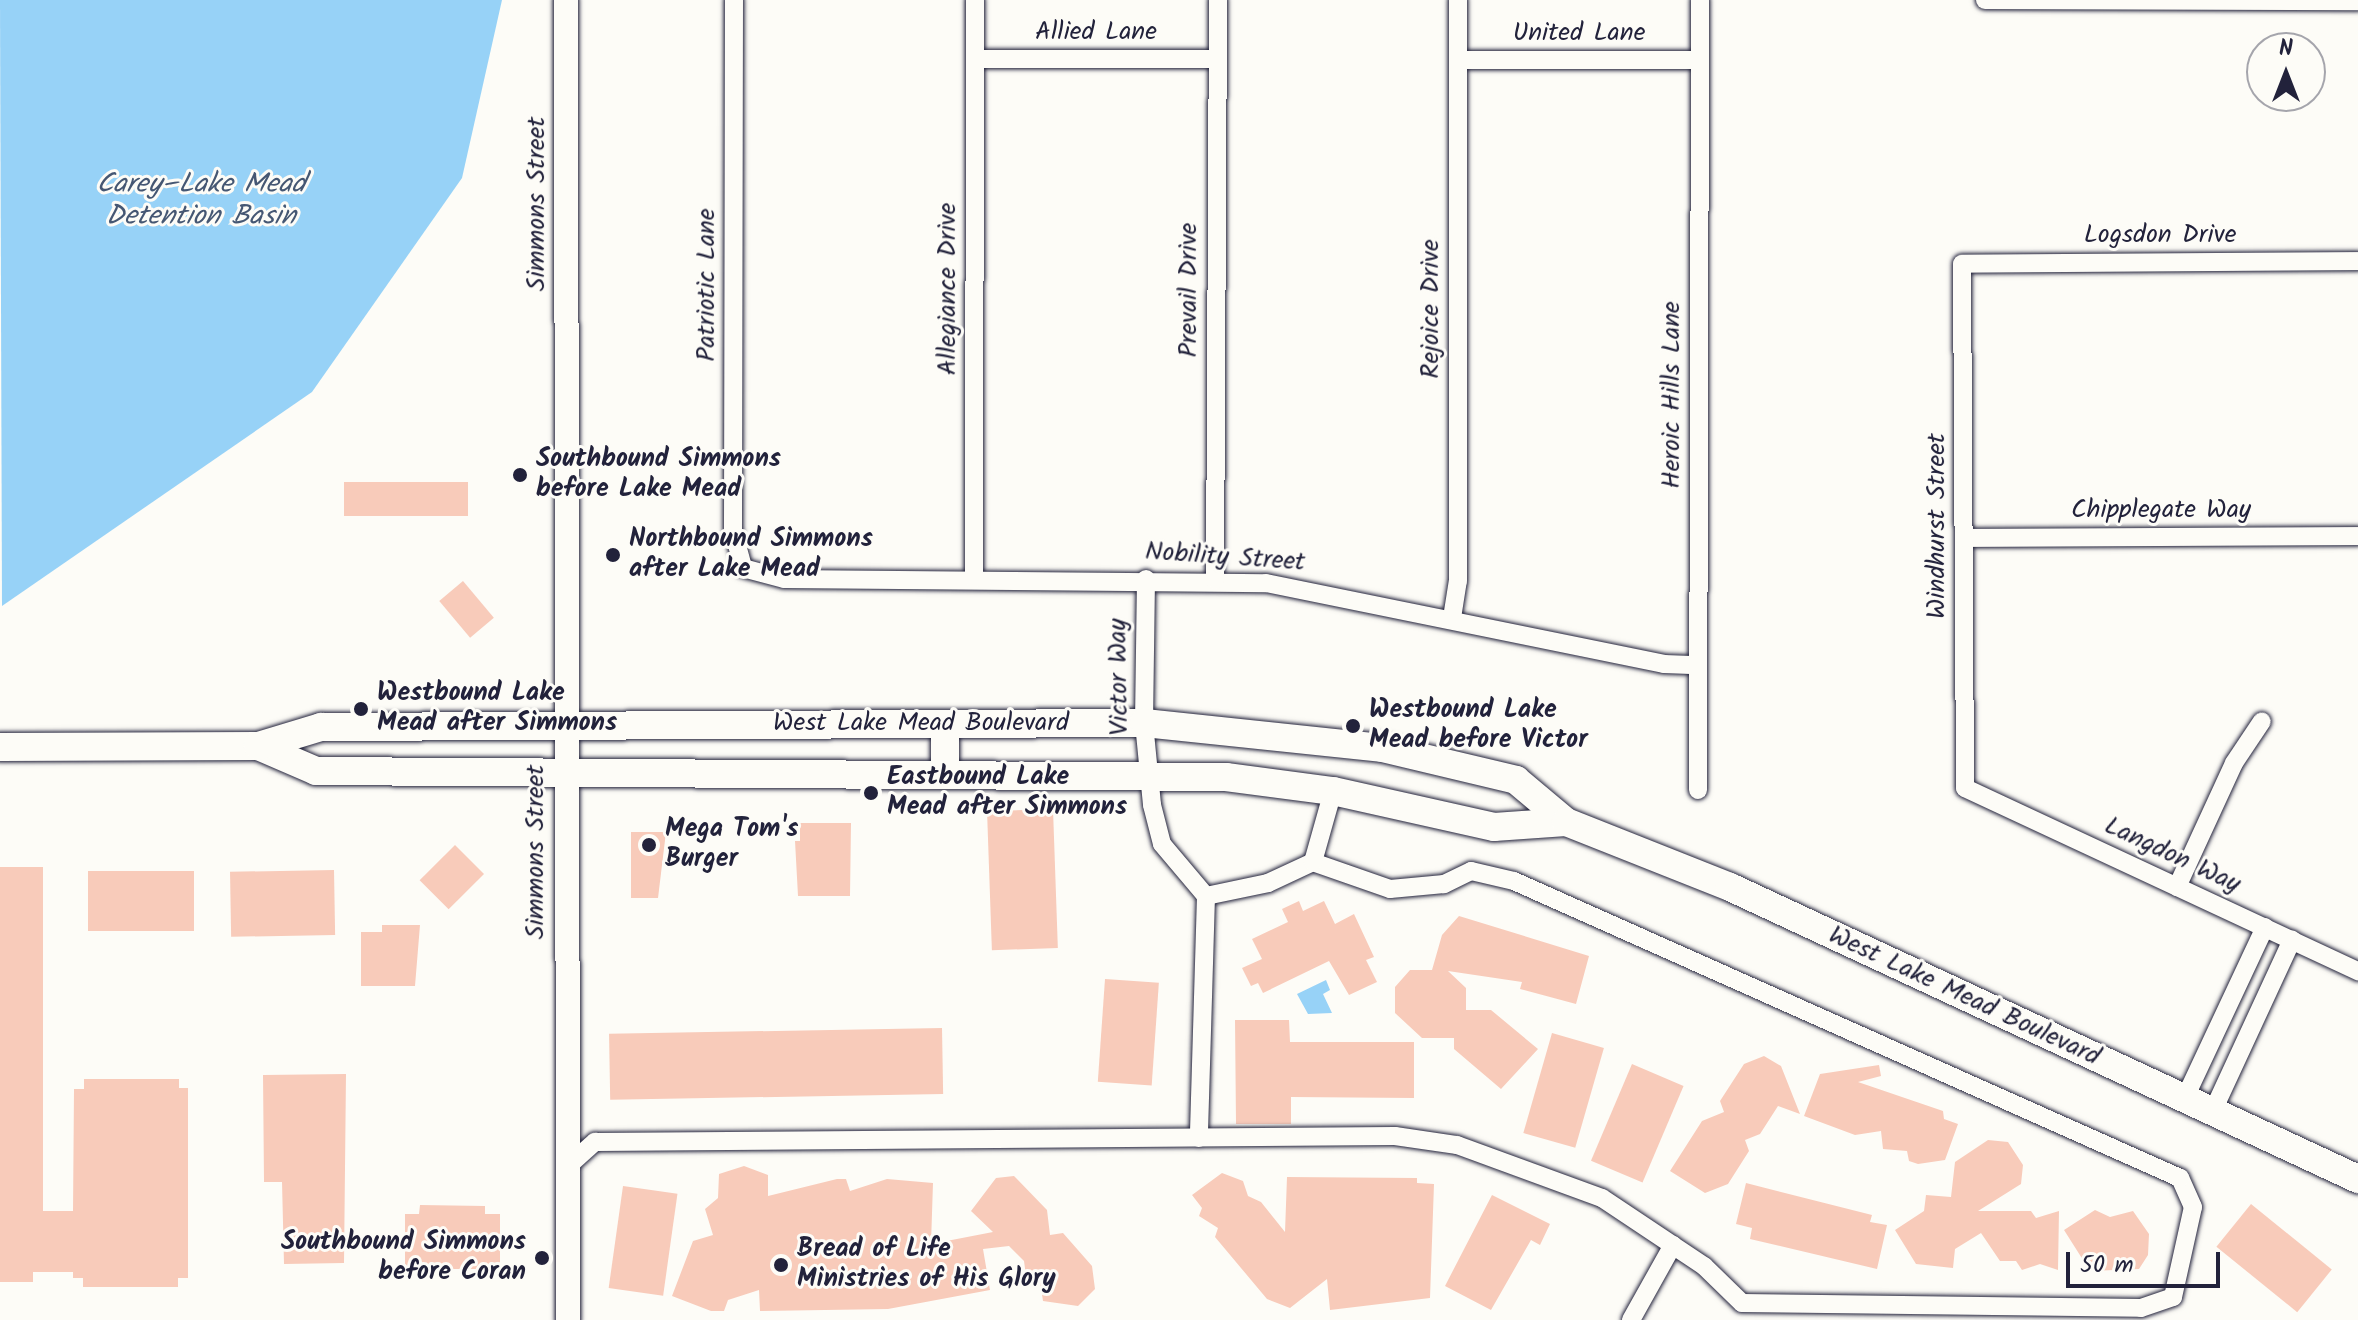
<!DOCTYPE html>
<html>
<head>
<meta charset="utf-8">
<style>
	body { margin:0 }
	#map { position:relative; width:2358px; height:1320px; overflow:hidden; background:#fdfcf7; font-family:Kalam,sans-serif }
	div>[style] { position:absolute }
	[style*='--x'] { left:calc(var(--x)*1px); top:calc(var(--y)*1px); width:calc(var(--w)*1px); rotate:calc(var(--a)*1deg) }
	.water>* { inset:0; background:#97d2f7 }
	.building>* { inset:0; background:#f8cbba; transform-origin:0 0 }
	.roads { filter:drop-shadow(0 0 2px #22223b) drop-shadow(0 0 2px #22223b) }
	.minor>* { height:18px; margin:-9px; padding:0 9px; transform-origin:9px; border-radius:9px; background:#fdfcf7 }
	.secondary>* { height:24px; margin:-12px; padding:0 12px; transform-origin:12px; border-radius:12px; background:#fdfcf7 }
	.primary>* { height:28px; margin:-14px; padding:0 14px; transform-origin:14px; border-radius:14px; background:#fdfcf7 }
	.dots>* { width:22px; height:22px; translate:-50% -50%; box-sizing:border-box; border:4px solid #fdfcf7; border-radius:50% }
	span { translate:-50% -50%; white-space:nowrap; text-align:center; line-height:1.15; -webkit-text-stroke:6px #fdfcf7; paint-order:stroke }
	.street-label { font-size:26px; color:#22223b }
	.poi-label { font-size:26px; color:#22223b; font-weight:700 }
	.left { translate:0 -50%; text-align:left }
	.right { translate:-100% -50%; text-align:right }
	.water-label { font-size:28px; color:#455773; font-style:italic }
	.north { position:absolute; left:2246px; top:32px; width:80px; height:80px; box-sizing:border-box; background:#fdfcf7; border:2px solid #a5a5ac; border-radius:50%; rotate:0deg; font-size:22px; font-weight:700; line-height:32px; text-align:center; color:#22223b }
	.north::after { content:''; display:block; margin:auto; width:28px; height:36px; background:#22223b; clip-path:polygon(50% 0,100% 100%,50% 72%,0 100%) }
	.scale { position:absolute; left:2066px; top:1252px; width:154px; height:36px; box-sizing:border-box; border:4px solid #22223b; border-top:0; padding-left:10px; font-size:24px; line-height:28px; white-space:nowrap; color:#22223b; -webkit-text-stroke:6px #fdfcf7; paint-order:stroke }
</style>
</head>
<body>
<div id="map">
	<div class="water">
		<div style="clip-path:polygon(0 0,502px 0,462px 178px,312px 392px,2px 606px)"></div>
		<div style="clip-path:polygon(1326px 980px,1330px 990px,1323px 994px,1332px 1013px,1308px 1014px,1297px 994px)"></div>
	</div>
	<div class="building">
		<div style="left:344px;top:482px;width:124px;height:34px"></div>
		<div style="left:463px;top:581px;width:48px;height:31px;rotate:50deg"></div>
		<div style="left:1053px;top:809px;width:139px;height:66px;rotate:88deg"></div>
		<div style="clip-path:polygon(800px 823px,851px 823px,850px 896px,798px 896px,795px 841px,800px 841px)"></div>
		<div style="clip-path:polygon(631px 832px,666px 832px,658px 898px,631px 898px)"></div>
		<div style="left:455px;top:845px;width:41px;height:50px;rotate:45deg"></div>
		<div style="clip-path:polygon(0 867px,43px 867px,43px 1211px,73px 1211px,74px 1089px,84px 1089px,84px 1079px,179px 1079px,179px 1088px,188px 1088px,188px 1278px,178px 1278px,178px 1287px,83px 1287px,83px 1278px,73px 1278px,73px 1272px,33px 1272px,33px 1282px,0 1282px)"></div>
		<div style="left:334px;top:870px;width:65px;height:104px;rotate:89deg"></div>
		<div style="left:88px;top:871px;width:106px;height:60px"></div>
		<div style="clip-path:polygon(1299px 901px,1303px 911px,1324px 901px,1335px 924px,1354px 914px,1374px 957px,1366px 960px,1377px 982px,1349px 995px,1329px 961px,1263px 993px,1258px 983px,1251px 986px,1242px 968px,1262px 959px,1252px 939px,1288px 922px,1282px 909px)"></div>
		<div style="clip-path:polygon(1459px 916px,1589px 956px,1576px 1004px,1520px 989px,1522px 982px,1448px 971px,1466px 988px,1466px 1010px,1491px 1010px,1538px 1049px,1501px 1089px,1454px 1049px,1454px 1038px,1422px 1038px,1395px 1013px,1395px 987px,1410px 970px,1432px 970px,1442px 935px)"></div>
		<div style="clip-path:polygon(382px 925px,420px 925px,415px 986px,361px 986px,361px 932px,382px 932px)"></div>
		<div style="left:1105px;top:979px;width:54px;height:103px;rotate:4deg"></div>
		<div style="clip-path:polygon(1235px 1020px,1289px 1020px,1290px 1042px,1414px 1042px,1414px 1098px,1291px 1097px,1291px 1124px,1236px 1124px)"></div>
		<div style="left:942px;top:1028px;width:66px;height:333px;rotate:89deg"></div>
		<div style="left:1552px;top:1033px;width:54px;height:104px;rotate:16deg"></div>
		<div style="clip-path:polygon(1764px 1056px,1781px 1066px,1800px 1114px,1778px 1106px,1760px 1134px,1745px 1140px,1749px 1151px,1728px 1184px,1705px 1193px,1670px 1171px,1702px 1121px,1724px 1112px,1720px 1101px,1744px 1064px)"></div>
		<div style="left:1632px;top:1064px;width:56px;height:105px;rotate:23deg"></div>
		<div style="clip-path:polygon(1879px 1065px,1881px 1076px,1858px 1082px,1943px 1111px,1944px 1119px,1958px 1124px,1945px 1160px,1918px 1164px,1909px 1161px,1907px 1151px,1883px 1149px,1881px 1131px,1855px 1135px,1804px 1116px,1820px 1074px)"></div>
		<div style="clip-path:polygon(346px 1074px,344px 1263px,284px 1264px,282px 1182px,264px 1182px,263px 1075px)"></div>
		<div style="clip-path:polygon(1988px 1140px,2008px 1142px,2023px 1165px,2021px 1184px,1978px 1211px,2031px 1211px,2036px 1218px,2059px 1211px,2058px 1270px,2040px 1264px,2022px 1270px,2016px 1261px,2000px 1261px,1981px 1233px,1955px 1249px,1953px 1268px,1916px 1264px,1895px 1230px,1924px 1211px,1926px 1195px,1951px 1197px,1955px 1162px)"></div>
		<div style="clip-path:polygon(744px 1166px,768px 1175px,768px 1196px,837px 1179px,846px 1179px,850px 1191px,887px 1179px,933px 1183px,931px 1244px,993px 1232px,971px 1211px,996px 1178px,1014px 1176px,1047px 1210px,1050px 1235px,1063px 1233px,1092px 1266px,1095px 1289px,1078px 1306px,1043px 1301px,1040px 1281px,1027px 1283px,1024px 1261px,1009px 1246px,983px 1249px,990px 1290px,888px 1309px,760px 1311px,759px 1290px,728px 1300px,724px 1311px,711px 1311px,672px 1296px,693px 1241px,713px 1235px,705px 1209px,718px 1198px,719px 1174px)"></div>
		<div style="clip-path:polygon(1222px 1173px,1243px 1181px,1248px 1196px,1261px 1202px,1285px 1232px,1287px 1177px,1417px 1178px,1417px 1183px,1434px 1184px,1430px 1298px,1330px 1310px,1327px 1279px,1290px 1308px,1267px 1299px,1215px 1237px,1218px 1228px,1199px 1216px,1202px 1208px,1192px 1195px)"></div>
		<div style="clip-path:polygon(1746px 1183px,1872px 1215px,1870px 1222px,1887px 1225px,1877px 1269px,1750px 1239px,1752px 1228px,1736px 1224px)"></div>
		<div style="left:623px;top:1186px;width:55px;height:103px;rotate:8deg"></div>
		<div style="clip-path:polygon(1492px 1195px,1550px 1224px,1540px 1245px,1531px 1240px,1491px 1310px,1445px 1286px)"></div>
		<div style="left:2251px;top:1204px;width:104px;height:55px;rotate:39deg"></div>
		<div style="clip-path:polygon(420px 1205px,485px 1206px,485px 1214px,500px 1214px,500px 1269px,405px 1269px,405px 1214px,419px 1214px)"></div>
		<div style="clip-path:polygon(2095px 1210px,2110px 1217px,2133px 1211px,2149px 1234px,2148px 1255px,2139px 1269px,2090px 1271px,2064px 1230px)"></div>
	</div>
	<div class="roads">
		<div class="minor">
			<div style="--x:734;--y:0;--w:530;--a:90.11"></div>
			<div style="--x:733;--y:530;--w:39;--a:75"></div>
			<div style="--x:743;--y:568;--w:42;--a:15"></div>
			<div style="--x:784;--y:579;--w:482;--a:0.5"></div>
			<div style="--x:1266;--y:583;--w:406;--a:11.5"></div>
			<div style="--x:1664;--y:664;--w:34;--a:2"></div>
			<div style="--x:1985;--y:0;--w:373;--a:0.2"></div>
			<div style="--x:975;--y:59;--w:242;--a:0"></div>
			<div style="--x:1458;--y:60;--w:242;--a:0"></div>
			<div style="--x:2358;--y:261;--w:396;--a:179.6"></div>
			<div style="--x:1962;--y:264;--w:524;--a:89.67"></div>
			<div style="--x:1965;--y:788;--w:434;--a:25"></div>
			<div style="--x:1964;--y:538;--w:394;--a:-0.3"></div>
			<div style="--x:974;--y:579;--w:579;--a:-89.9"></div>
			<div style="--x:1146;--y:579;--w:144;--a:90.8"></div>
			<div style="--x:1144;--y:723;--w:82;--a:84.4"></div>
			<div style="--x:1152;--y:805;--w:40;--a:75.6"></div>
			<div style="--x:1162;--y:844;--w:68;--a:49.8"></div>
			<div style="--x:1206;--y:896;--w:242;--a:91.7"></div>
			<div style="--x:1215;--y:580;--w:580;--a:-89.7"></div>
			<div style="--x:1452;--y:618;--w:37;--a:-81"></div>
			<div style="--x:1458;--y:581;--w:581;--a:-90"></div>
			<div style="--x:1698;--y:790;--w:790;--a:-89.85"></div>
			<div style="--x:2177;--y:887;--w:136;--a:-65.3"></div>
			<div style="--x:2234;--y:763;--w:50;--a:-56.3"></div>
			<div style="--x:1206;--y:896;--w:63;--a:-11.8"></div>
			<div style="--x:1268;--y:883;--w:50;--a:-25"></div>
			<div style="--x:2184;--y:1100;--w:191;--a:-64.9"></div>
			<div style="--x:2212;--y:1113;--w:191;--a:-65.2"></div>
			<div style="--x:567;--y:1167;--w:38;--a:-42"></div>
			<div style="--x:595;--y:1142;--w:800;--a:-0.43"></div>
			<div style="--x:1395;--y:1136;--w:63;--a:8.3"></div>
			<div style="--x:1457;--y:1145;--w:154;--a:20.1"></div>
			<div style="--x:1602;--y:1198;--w:123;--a:33.7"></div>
			<div style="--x:1704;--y:1266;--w:53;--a:44.2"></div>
			<div style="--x:1742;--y:1303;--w:399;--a:0.7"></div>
			<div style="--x:2141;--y:1308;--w:34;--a:-19"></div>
			<div style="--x:2173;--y:1297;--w:92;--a:-77.5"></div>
			<div style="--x:2193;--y:1207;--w:32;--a:-114"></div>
			<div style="--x:2180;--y:1178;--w:729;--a:-155.97"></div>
			<div style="--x:1514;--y:881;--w:44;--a:-166.9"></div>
			<div style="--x:1471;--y:871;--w:30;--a:154"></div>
			<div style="--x:1444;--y:884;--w:54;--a:174.7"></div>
			<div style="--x:1390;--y:889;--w:82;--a:-160.7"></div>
			<div style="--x:1313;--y:862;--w:74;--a:-74.3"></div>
			<div style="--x:1631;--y:1320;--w:86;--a:-60.8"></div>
		</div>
		<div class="secondary">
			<div style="--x:566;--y:0;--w:1320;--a:89.91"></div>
		</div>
		<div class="primary">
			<div style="--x:945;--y:724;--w:50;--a:90"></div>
			<div style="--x:258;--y:746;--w:63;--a:23.3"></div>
			<div style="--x:316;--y:771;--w:910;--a:0.38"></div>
			<div style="--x:1226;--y:777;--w:108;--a:7.5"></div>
			<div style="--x:1333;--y:791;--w:165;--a:12.6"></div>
			<div style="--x:1494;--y:827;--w:72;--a:-4"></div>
			<div style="--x:0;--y:747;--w:258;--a:-0.2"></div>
			<div style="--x:258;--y:746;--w:66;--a:-16.8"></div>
			<div style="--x:321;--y:727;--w:823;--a:-0.28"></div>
			<div style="--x:1144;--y:723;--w:239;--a:6"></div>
			<div style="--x:1382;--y:748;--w:138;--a:13.4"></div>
			<div style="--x:1516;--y:780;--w:65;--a:40"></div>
			<div style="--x:1566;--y:822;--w:176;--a:21.6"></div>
			<div style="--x:1730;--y:887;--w:693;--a:24.94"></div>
		</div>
	</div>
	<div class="dots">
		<div style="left:520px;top:475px;background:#22223b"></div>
		<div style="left:613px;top:555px;background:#22223b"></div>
		<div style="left:361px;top:709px;background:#22223b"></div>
		<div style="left:1353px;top:726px;background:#22223b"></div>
		<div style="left:871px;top:793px;background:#22223b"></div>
		<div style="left:649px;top:845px;background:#22223b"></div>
		<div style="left:542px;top:1258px;background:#22223b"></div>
		<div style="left:781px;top:1265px;background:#22223b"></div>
	</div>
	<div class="street-label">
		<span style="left:1096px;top:33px">Allied Lane</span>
		<span style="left:1579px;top:34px">United Lane</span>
		<span style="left:538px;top:204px;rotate:-90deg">Simmons Street</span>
		<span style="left:2160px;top:236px">Logsdon Drive</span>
		<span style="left:708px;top:285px;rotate:-90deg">Patriotic Lane</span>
		<span style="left:949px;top:289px;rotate:-90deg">Allegiance Drive</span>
		<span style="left:1190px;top:290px;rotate:-90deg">Prevail Drive</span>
		<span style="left:1432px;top:309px;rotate:-90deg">Rejoice Drive</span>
		<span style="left:1673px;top:395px;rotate:-90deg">Heroic Hills Lane</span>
		<span style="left:2161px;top:511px">Chipplegate Way</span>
		<span style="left:1938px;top:526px;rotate:-90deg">Windhurst Street</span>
		<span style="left:1225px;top:558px;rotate:4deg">Nobility Street</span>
		<span style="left:1120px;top:677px;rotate:-91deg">Victor Way</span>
		<span style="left:921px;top:724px">West Lake Mead Boulevard</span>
		<span style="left:537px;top:852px;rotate:-90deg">Simmons Street</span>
		<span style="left:2172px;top:856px;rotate:25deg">Langdon Way</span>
		<span style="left:1964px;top:997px;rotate:25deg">West Lake Mead Boulevard</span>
	</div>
	<div class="poi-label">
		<span class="left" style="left:536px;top:475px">Southbound Simmons<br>before Lake Mead</span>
		<span class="left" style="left:629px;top:555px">Northbound Simmons<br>after Lake Mead</span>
		<span class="left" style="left:377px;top:709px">Westbound Lake<br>Mead after Simmons</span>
		<span class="left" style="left:1369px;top:726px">Westbound Lake<br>Mead before Victor</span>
		<span class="left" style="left:887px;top:793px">Eastbound Lake<br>Mead after Simmons</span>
		<span class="left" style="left:665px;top:845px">Mega Tom's<br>Burger</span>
		<span class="right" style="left:526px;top:1258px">Southbound Simmons<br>before Coran</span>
		<span class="left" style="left:797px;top:1265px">Bread of Life<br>Ministries of His Glory</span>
	</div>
	<div class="water-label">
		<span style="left:201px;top:201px">Carey–Lake Mead<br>Detention Basin</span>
	</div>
	<div class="north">N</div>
	<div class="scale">50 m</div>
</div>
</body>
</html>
